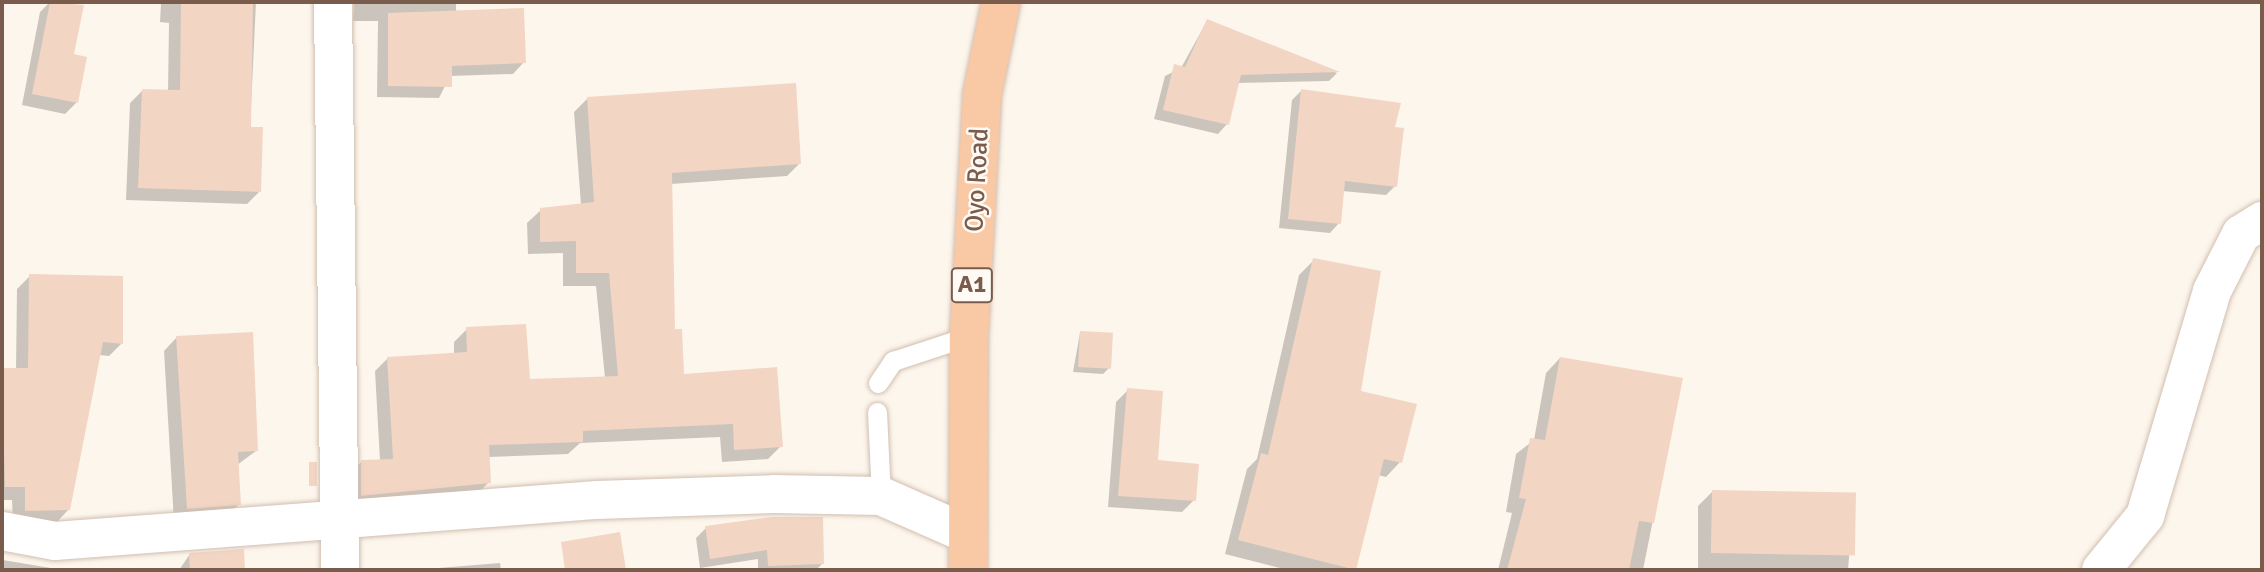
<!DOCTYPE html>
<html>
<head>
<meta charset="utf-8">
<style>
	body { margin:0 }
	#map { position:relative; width:2264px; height:572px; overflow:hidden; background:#fdf6ec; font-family:Signika,sans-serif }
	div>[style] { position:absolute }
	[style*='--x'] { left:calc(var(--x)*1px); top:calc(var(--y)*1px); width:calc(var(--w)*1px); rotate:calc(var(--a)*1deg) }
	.shadow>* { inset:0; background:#0003 }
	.building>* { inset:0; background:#f3d5c3; transform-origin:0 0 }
	.roads { filter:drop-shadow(0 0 2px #d1beb0) drop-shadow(0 0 2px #d1beb0) }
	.service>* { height:19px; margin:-9.5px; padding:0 9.5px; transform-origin:9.5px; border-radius:9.5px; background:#fff }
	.minor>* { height:38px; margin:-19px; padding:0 19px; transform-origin:19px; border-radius:19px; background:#fff }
	.trunk>* { height:38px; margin:-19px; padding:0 19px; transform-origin:19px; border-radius:19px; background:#f9c8a4 }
	span { translate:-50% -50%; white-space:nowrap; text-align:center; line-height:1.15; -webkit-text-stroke:5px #fffaf3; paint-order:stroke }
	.shield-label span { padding:2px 5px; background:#fffaf3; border:2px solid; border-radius:5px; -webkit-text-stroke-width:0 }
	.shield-label { font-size:24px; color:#7a5c4d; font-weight:700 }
	.street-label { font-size:26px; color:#7a5c4d }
	.frame { position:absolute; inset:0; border:4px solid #7a5c4d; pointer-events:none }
</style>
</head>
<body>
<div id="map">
	<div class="shadow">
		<div style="clip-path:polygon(50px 2px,82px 7px,72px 55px,77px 102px,65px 114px,22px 105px,40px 12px)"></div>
		<div style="clip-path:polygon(79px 2px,256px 2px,250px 129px,260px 191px,247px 204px,126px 200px,130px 103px,142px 91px,168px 91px,169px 23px,160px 22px,161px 3px)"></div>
		<div style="clip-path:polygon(354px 2px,456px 2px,456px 13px,524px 62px,513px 74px,450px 76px,439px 98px,377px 97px,378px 21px,353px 21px)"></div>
		<div style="clip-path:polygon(1207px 21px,1337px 73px,1329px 81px,1237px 83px,1227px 124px,1218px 134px,1154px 119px,1165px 76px,1181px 68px)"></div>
		<div style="clip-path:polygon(1301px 91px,1392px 128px,1395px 186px,1386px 195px,1342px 191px,1339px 223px,1330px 233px,1279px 228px,1292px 100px)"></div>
		<div style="clip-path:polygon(587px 99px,800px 163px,787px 176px,671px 184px,674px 331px,682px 376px,781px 446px,768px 459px,722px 462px,720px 437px,580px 443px,568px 454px,488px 457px,489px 482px,476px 495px,349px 508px,348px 475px,361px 462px,380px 461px,375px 371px,388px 358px,454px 355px,454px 342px,467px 329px,528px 381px,605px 378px,596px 286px,563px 286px,563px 253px,528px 254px,527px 223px,541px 210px,581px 205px,574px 112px)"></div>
		<div style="clip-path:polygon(1314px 260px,1360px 392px,1400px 462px,1386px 477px,1378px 475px,1353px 570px,1288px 570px,1225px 554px,1247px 469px,1257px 459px,1299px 275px)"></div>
		<div style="clip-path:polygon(30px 276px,122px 343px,109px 356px,99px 355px,69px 509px,56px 523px,13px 523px,12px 500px,2px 500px,2px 369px,16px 369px,17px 289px)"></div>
		<div style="clip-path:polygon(1080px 333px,1109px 368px,1103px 374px,1073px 372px)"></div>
		<div style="clip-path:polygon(177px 337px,256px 451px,237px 465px,239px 504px,226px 518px,174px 522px,164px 351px)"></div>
		<div style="clip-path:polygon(1560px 358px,1681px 380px,1643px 570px,1498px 570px,1512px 513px,1506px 512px,1516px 454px,1534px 440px,1546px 373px)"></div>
		<div style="clip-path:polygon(1128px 390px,1157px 462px,1194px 500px,1182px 512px,1108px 507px,1116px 402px)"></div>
		<div style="clip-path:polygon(1712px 492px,1854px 495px,1848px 570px,1698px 570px,1698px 506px)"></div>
		<div style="clip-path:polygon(706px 528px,822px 564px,816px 570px,758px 570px,758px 559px,700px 568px,696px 538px)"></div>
		<div style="clip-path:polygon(190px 554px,243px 569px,266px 570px,179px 570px)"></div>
		<div style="clip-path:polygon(2px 559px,3px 560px,57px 569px,2px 570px)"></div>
		<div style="clip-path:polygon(500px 563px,501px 570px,414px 570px)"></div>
	</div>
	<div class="building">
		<div style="clip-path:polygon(50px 2px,84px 5px,74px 54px,87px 57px,78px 103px,32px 94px)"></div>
		<div style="clip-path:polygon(181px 2px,253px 2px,251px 127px,263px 127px,261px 192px,138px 188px,142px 89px,180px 90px)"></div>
		<div style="clip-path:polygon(524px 8px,526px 63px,452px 66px,452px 87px,388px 86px,388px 13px)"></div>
		<div style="clip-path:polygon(1207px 19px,1340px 72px,1241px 75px,1229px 125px,1163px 110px,1174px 64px,1185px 67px)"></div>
		<div style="clip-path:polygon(796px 83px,801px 164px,672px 173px,675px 329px,682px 329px,684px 374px,777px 367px,783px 447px,734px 450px,733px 424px,583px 431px,583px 442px,489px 445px,491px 483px,361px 496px,361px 460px,393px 459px,387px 357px,467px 352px,466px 327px,526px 324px,530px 379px,618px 376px,609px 273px,576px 273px,576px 241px,540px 242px,540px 208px,594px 202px,587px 97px)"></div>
		<div style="clip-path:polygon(1301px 89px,1401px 103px,1395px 127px,1404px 128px,1397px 187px,1345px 181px,1341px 224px,1288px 219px)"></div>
		<div style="clip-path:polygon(1313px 258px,1381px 271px,1361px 391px,1417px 404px,1402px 463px,1384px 459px,1356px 570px,1238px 540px,1261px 453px,1268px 455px)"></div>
		<div style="clip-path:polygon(29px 274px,123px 276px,123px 344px,103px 342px,70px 510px,25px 511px,25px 487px,5px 487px,2px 368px,28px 368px)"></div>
		<div style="left:1080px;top:331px;width:33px;height:36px;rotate:3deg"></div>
		<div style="clip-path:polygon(253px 332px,258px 451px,238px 452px,241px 505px,187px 509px,176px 336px)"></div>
		<div style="clip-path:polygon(1560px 357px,1683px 378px,1654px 523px,1639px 521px,1629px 570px,1507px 570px,1526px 499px,1519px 498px,1530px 438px,1545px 440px)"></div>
		<div style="clip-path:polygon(1127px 388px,1163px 391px,1158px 460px,1199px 464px,1196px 501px,1118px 496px)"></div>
		<div style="left:309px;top:462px;width:8px;height:24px"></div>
		<div style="left:1712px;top:490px;width:144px;height:63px;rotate:1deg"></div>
		<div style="clip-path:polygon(772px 517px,823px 517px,824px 564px,768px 566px,767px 550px,710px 559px,705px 526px)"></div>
		<div style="clip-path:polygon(620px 532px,626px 570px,565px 570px,561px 542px)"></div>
		<div style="clip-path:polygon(244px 549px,245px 570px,190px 570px,189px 553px)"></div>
	</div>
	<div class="roads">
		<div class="service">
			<div style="--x:878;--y:383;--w:27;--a:-56"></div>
			<div style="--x:893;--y:361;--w:80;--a:-18.2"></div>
			<div style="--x:877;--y:412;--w:84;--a:87.3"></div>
		</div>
		<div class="minor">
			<div style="--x:333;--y:2;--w:568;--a:89.29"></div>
			<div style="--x:2;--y:531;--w:54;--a:10.7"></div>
			<div style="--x:55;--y:541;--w:544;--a:-4.33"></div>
			<div style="--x:597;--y:500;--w:177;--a:-1.9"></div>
			<div style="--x:774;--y:494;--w:107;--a:1.1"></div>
			<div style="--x:881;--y:496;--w:94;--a:23.8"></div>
			<div style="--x:2101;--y:570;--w:70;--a:-50.8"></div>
			<div style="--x:2145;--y:516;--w:235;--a:-73.4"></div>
			<div style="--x:2212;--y:291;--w:64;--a:-63"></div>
			<div style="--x:2241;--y:234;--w:25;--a:-32"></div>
		</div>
		<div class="trunk">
			<div style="--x:968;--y:570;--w:234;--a:-89.8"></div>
			<div style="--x:969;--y:336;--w:241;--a:-86.9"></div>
			<div style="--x:982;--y:95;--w:95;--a:-78.5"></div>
		</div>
	</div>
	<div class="shield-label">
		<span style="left:972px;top:285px">A1</span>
	</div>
	<div class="street-label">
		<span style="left:978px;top:180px;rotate:-87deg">Oyo Road</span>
	</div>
	<div class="frame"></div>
</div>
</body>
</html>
